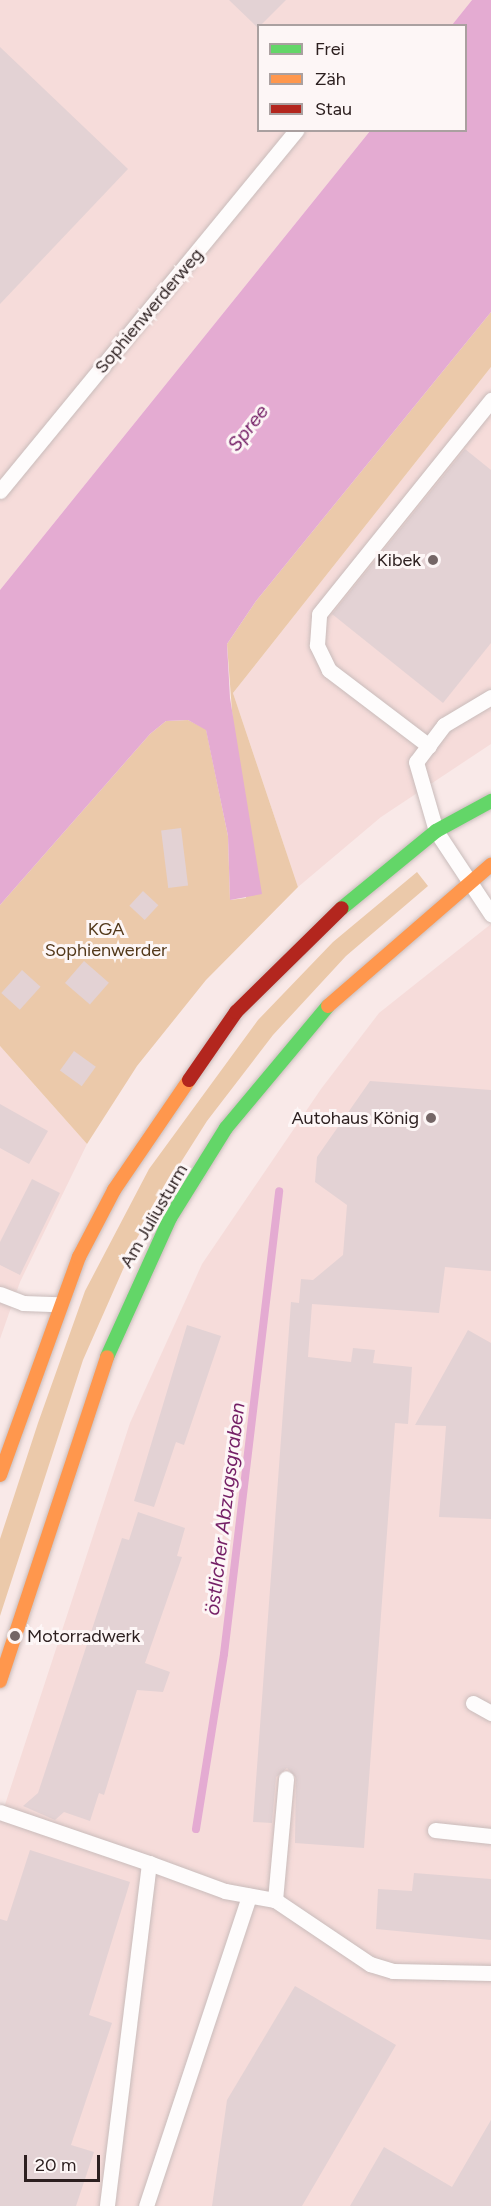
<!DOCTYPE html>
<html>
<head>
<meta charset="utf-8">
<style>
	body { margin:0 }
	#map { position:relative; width:491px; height:2206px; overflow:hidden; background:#f9e9e8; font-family:Figtree,sans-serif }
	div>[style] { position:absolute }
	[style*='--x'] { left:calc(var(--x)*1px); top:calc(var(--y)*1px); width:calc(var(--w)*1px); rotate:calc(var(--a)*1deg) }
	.built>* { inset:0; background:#f6dcda }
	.green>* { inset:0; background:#ebc9aa }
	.water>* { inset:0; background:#e4abd2 }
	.stream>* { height:8px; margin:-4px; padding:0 4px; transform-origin:4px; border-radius:4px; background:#e4abd2 }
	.building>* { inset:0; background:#e3d2d4; transform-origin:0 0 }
	.roads { filter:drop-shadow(0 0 2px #c9bcbb) drop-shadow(0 0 2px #c9bcbb) }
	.lane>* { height:15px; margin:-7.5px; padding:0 7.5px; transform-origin:7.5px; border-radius:7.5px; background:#fefcfc }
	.fast>* { height:14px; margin:-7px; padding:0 7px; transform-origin:7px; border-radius:7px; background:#63d668 }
	.slow>* { height:14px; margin:-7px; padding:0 7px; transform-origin:7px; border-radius:7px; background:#ff974d }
	.jam>* { height:14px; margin:-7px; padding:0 7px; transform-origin:7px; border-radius:7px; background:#b3261e }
	.dots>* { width:16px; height:16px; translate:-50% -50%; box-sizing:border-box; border:3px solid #fdf6f6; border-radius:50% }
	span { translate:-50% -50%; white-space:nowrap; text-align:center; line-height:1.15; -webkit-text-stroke:6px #fdf6f6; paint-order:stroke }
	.street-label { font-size:18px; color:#2d2020 }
	.poi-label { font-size:18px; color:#2d2020 }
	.right { translate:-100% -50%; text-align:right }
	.left { translate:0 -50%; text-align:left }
	.park-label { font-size:18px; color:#53391b }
	.water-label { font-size:20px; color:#741f66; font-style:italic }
	.legend { position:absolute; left:257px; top:24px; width:210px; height:108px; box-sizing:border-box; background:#fdf6f6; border:2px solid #aaa0a0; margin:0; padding:8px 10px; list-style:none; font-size:18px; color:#2d2020 }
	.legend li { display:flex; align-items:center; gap:12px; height:30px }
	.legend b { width:30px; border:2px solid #aaa0a0 }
	.scale { position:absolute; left:24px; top:2155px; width:76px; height:27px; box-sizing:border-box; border:3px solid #2d2020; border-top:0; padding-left:8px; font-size:18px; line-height:21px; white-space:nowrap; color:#2d2020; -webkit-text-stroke:4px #fdf6f6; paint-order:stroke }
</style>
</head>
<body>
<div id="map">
	<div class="built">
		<div style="clip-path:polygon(0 0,472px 0,452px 25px,258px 26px,258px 130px,370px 131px,0 590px)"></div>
		<div style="clip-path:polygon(491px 367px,491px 744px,381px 817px,298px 887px,233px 693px)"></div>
		<div style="clip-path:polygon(491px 924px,491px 2206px,0 2206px,0 1820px,130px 1423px,202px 1264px,321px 1089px,379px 1013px)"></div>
		<div style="clip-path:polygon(0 1046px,87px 1144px,20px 1282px,0 1339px)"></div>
	</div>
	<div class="green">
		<div style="clip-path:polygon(491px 312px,491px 367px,233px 693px,298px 887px,206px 980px,137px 1066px,87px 1144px,0 1046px,0 905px,150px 734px,166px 721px,188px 720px,206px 729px,228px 836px,230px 900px,246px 898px,227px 644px,256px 601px)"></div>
		<div style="clip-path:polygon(417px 872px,428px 886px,346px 956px,273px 1035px,207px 1121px,169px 1181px,136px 1240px,83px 1360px,0 1616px,0 1539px,38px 1423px,85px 1291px,149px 1169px,258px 1020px,333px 942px)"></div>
	</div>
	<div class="water">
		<div style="clip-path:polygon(472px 0,491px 0,491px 312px,256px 601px,227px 644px,230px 698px,262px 894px,230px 900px,228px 836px,206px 730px,188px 720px,166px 721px,150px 734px,0 905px,0 590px,370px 131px,466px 130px,466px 26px,452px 25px)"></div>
	</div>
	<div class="stream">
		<div style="--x:196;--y:1829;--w:177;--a:-80.9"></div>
		<div style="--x:224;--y:1654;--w:466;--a:-83.2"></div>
	</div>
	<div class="building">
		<div style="clip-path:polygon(229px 0,286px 0,258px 28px)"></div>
		<div style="clip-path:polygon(0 47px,128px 169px,0 304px)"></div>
		<div style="clip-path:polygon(465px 449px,491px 470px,491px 643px,443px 703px,332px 614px)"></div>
		<div style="left:181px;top:828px;width:58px;height:20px;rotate:83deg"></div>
		<div style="left:143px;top:891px;width:21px;height:20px;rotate:43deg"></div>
		<div style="left:84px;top:961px;width:33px;height:29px;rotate:41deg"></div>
		<div style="left:22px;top:970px;width:25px;height:31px;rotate:42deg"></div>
		<div style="left:74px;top:1051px;width:27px;height:24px;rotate:36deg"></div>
		<div style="clip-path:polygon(370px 1081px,491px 1090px,491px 1271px,445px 1267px,439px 1313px,312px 1304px,308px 1357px,351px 1362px,353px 1348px,375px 1350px,373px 1363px,412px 1367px,408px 1424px,395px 1423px,364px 1848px,295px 1843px,296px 1778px,287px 1768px,276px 1777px,272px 1823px,253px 1822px,291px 1302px,299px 1303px,301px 1279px,313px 1280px,343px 1255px,347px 1205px,315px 1182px,317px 1157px)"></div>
		<div style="clip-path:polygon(0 1104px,48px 1131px,29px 1164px,0 1148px)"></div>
		<div style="clip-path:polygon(32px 1179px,60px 1193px,20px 1275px,0 1265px,0 1242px)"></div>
		<div style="clip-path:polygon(187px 1325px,221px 1336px,184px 1445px,176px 1442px,154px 1507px,134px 1501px)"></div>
		<div style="clip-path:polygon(468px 1330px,491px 1343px,491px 1519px,439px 1517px,446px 1426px,415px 1425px)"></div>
		<div style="clip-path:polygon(138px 1512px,185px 1528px,177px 1556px,182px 1557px,145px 1663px,170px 1672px,163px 1692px,137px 1690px,104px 1795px,99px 1793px,90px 1821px,64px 1812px,55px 1820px,23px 1806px,38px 1793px,122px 1538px,129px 1540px)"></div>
		<div style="clip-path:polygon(30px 1850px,130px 1882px,89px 2015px,112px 2023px,71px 2145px,94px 2152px,76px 2206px,0 2206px,0 1919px,7px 1921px)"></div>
		<div style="clip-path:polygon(414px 1873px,491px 1879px,491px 1940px,376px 1929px,378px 1889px,412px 1891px)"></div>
		<div style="clip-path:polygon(295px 1986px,396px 2045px,302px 2206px,212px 2206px,227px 2100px)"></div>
		<div style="clip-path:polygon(491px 2120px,491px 2206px,350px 2206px,384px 2147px,452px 2187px)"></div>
	</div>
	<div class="roads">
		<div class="lane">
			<div style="--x:0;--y:491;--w:467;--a:-50.6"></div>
			<div style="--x:491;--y:697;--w:55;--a:149.2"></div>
			<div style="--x:444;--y:725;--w:46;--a:127.1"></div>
			<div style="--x:416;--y:762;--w:72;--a:73.8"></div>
			<div style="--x:436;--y:831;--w:100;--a:56.5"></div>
			<div style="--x:429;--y:746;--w:126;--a:-142.8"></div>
			<div style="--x:329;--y:670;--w:28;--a:-116"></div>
			<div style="--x:317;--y:645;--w:31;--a:-86"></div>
			<div style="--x:319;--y:614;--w:275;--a:-51.2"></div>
			<div style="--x:0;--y:1294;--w:25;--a:21"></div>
			<div style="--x:23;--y:1303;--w:35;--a:2"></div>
			<div style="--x:473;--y:1703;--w:21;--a:29"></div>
			<div style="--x:0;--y:1812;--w:157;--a:18.9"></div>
			<div style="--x:149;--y:1863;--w:346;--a:97"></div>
			<div style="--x:435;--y:1830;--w:56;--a:6.1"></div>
			<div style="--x:149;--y:1863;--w:81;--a:20.2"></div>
			<div style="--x:225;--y:1891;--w:51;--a:10.2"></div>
			<div style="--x:275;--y:1900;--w:115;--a:34"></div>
			<div style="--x:370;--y:1964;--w:24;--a:17"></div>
			<div style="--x:393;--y:1971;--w:98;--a:1.2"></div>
			<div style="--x:275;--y:1900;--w:122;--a:-84.8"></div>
			<div style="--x:146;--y:2206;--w:327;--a:-71.6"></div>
		</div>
		<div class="fast">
			<div style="--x:342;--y:908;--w:122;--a:-39.3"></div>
			<div style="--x:436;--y:831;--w:63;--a:-28.6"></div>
			<div style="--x:107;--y:1357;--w:153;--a:-65.6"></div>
			<div style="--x:170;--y:1218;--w:106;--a:-58.1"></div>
			<div style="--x:226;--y:1128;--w:159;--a:-50.1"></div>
		</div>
		<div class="slow">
			<div style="--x:328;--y:1006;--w:216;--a:-40.9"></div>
			<div style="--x:0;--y:1475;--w:232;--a:-70.1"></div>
			<div style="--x:79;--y:1257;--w:76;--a:-62.4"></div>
			<div style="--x:114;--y:1190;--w:133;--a:-55.7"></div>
			<div style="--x:0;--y:1681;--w:341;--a:-71.7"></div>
		</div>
		<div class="jam">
			<div style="--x:189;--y:1080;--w:83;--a:-55.3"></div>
			<div style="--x:236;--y:1012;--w:148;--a:-44.5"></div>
		</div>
	</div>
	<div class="dots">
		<div style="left:433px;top:560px;background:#746666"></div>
		<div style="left:431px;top:1118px;background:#746666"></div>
		<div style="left:15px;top:1636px;background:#746666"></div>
	</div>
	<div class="street-label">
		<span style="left:149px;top:311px;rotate:-50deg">Sophienwerderweg</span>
		<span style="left:154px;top:1216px;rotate:-60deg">Am Juliusturm</span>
	</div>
	<div class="poi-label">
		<span class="right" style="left:421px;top:560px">Kibek</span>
		<span class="right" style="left:419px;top:1118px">Autohaus König</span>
		<span class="left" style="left:27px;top:1636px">Motorradwerk</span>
	</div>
	<div class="park-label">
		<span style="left:106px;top:940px">KGA<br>Sophienwerder</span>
	</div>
	<div class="water-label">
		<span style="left:248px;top:428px;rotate:-52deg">Spree</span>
		<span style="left:225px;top:1509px;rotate:-83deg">östlicher Abzugsgraben</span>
	</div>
	<ul class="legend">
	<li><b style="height:8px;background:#63d668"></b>Frei</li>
	<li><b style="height:8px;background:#ff974d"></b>Zäh</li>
	<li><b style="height:8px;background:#b3261e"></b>Stau</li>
	</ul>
	<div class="scale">20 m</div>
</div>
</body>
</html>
